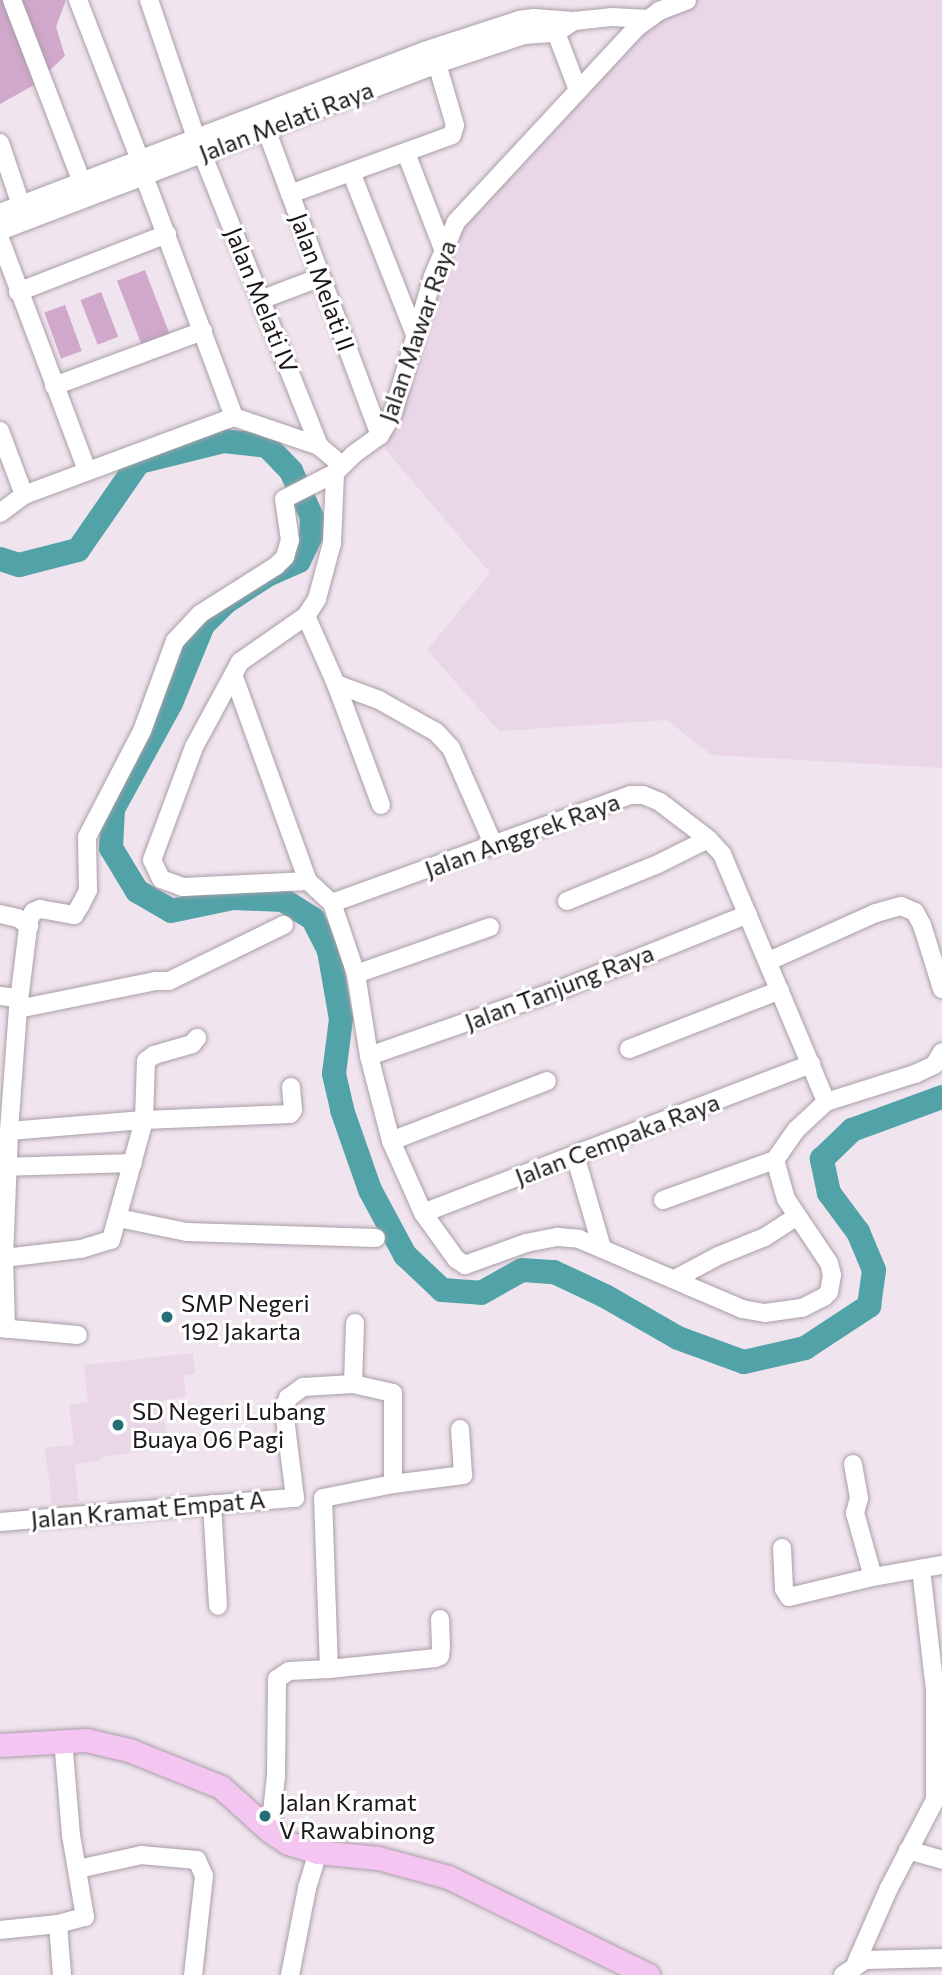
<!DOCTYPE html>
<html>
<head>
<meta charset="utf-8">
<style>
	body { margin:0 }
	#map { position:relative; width:942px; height:1975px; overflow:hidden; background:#f0e4ee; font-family:Commissioner,sans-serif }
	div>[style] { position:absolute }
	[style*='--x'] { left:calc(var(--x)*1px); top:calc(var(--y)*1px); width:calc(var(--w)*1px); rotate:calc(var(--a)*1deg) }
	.built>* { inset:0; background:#e9d7e7 }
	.green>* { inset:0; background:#cfa8cb; transform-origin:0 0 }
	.river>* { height:24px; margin:-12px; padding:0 12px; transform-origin:12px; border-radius:12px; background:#52a3a8 }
	.roads { filter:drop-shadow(0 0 2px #a99ea8) drop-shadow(0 0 2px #a99ea8) }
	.minor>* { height:18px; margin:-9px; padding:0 9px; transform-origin:9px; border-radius:9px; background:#fff }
	.major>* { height:23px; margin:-11.5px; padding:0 11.5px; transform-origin:11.5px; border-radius:11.5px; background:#f5c5f2 }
	.dots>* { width:19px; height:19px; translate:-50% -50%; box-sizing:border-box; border:4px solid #fff; border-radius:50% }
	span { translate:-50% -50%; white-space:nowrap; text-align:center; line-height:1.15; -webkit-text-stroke:6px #fff; paint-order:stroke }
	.street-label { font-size:24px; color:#1a1619 }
	.poi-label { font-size:24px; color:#1a1619 }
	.left { translate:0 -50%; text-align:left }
</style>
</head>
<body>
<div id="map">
	<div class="built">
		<div style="clip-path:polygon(651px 0,942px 0,942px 768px,711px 755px,667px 720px,499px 731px,427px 650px,490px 573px,385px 449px,457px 223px)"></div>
		<div style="clip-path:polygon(193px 1353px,195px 1374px,184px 1376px,186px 1397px,161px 1401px,169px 1448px,101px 1457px,101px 1460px,75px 1465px,79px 1501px,52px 1504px,45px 1448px,74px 1445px,69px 1405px,88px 1402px,84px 1365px)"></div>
	</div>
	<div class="green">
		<div style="clip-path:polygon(0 0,66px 0,56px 27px,65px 56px,34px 85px,0 104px)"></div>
		<div style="left:145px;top:270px;width:68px;height:30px;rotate:69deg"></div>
		<div style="left:101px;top:292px;width:48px;height:22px;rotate:69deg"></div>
		<div style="left:65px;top:305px;width:49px;height:22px;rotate:70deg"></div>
	</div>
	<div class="river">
		<div style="--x:0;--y:559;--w:20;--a:18"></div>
		<div style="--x:19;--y:565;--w:61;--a:-14.3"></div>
		<div style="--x:78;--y:550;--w:107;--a:-55.3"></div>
		<div style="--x:139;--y:462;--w:88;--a:-13.9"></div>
		<div style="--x:224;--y:441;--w:43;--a:6.6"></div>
		<div style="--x:267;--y:446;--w:35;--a:46"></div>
		<div style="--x:291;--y:471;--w:51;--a:65.5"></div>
		<div style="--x:312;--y:517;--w:19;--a:93"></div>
		<div style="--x:311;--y:536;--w:28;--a:116"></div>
		<div style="--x:299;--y:561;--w:36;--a:156"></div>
		<div style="--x:266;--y:576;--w:48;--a:147"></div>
		<div style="--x:226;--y:602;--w:33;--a:135"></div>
		<div style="--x:203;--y:625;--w:84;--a:112.3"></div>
		<div style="--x:171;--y:703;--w:121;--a:118.7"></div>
		<div style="--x:113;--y:809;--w:39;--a:93"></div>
		<div style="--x:111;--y:848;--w:50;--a:58.8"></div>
		<div style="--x:137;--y:891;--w:39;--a:30"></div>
		<div style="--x:171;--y:911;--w:63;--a:-11.8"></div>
		<div style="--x:233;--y:898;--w:50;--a:2.3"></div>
		<div style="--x:283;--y:900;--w:36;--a:32"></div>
		<div style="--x:313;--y:919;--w:36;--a:63"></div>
		<div style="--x:329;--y:951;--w:69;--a:80"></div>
		<div style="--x:341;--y:1019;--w:55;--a:97.3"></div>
		<div style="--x:334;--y:1074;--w:37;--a:77"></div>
		<div style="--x:342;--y:1110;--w:85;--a:70.7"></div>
		<div style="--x:370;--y:1190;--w:74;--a:61.7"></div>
		<div style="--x:405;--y:1255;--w:51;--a:43.4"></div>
		<div style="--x:442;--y:1290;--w:39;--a:4"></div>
		<div style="--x:481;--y:1293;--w:47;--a:-29.3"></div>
		<div style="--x:522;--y:1270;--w:32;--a:4"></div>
		<div style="--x:554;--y:1272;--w:56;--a:25.2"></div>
		<div style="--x:605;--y:1296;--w:84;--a:29.9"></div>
		<div style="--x:678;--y:1338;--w:70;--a:20"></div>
		<div style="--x:744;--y:1362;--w:63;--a:-12.9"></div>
		<div style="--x:805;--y:1348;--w:77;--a:-33.3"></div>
		<div style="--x:869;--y:1306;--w:36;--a:-82"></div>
		<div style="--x:874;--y:1270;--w:41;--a:-112.8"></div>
		<div style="--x:858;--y:1232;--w:49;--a:-126.6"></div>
		<div style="--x:829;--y:1193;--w:35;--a:-102"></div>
		<div style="--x:822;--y:1159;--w:42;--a:-44"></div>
		<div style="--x:852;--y:1130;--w:96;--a:-20.1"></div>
	</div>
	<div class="roads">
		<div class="minor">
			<div style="--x:12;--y:0;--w:195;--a:69"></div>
			<div style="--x:78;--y:0;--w:172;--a:68.8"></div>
			<div style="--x:149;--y:0;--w:146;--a:71.2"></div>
			<div style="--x:196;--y:138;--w:332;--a:68.2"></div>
			<div style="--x:552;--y:22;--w:73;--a:69.1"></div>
			<div style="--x:266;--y:129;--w:327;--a:69.6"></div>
			<div style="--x:0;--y:143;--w:65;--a:71.3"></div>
			<div style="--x:406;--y:153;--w:103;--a:68.9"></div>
			<div style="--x:351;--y:172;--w:177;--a:68.5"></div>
			<div style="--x:144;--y:176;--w:257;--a:69.5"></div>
			<div style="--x:290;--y:194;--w:172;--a:-20"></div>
			<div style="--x:452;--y:135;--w:10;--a:-73"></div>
			<div style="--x:455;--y:125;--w:64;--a:-106.4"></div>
			<div style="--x:0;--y:213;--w:454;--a:-20.9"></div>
			<div style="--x:424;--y:51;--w:100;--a:-18.1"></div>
			<div style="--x:519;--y:20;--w:15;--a:-8"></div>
			<div style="--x:534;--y:18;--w:40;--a:4.3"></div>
			<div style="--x:574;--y:21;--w:37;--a:-6"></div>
			<div style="--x:611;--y:17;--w:34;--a:3"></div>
			<div style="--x:0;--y:231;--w:468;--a:-20.9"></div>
			<div style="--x:437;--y:64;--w:92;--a:-18.4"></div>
			<div style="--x:524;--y:35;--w:32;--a:-4"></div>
			<div style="--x:556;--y:33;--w:22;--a:-34"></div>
			<div style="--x:0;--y:239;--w:247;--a:69.4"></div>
			<div style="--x:18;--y:292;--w:160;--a:-21.3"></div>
			<div style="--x:263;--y:299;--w:62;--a:-20.8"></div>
			<div style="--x:54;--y:386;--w:159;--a:-20.3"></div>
			<div style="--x:0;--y:431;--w:68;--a:69.4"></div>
			<div style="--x:0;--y:513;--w:30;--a:-37"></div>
			<div style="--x:24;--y:495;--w:224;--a:-20.4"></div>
			<div style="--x:234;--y:417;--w:90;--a:18.8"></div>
			<div style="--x:319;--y:446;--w:30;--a:40"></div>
			<div style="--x:306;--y:616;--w:74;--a:66.2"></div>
			<div style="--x:336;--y:684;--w:129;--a:69.6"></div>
			<div style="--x:234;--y:677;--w:217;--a:70.1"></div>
			<div style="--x:308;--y:881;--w:33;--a:43"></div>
			<div style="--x:332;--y:903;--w:75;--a:71.3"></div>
			<div style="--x:356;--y:974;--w:83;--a:81"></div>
			<div style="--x:369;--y:1056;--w:88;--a:75.5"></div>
			<div style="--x:391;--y:1141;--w:79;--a:66"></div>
			<div style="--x:423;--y:1213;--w:57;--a:54.3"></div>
			<div style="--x:456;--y:1259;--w:11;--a:34"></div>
			<div style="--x:465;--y:1265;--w:65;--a:-19.8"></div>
			<div style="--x:526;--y:1243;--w:33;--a:-11"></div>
			<div style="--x:558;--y:1237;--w:21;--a:5"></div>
			<div style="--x:579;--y:1239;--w:177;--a:23.2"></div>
			<div style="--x:742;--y:1309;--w:23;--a:10"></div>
			<div style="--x:765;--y:1313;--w:37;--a:-8"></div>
			<div style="--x:802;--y:1308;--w:25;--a:-27"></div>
			<div style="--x:824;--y:1297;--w:7;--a:-45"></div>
			<div style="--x:829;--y:1292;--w:17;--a:-80"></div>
			<div style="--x:832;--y:1275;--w:12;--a:-104"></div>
			<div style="--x:829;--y:1263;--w:77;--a:-123.9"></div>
			<div style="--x:786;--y:1199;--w:41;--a:-105.8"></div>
			<div style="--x:775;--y:1160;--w:37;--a:-55"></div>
			<div style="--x:796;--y:1130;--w:41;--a:-43"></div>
			<div style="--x:826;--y:1102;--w:93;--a:-17.5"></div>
			<div style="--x:915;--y:1074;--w:21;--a:-25"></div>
			<div style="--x:934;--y:1065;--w:15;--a:-58"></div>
			<div style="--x:336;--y:684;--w:46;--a:20.4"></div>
			<div style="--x:379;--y:700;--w:65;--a:29.3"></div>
			<div style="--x:436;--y:732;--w:22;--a:47"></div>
			<div style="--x:451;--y:748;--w:107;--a:66.3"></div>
			<div style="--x:308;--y:881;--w:125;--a:177.3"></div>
			<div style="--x:183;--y:887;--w:23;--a:-160"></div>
			<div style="--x:161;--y:879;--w:21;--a:-115"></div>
			<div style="--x:152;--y:860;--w:121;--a:-69.6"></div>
			<div style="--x:194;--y:747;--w:97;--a:-61.6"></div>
			<div style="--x:240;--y:662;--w:80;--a:-34.9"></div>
			<div style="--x:306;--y:616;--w:20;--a:-57"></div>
			<div style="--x:317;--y:599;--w:58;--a:-75"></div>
			<div style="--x:332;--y:543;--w:70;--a:-87.5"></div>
			<div style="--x:335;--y:473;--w:27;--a:-45"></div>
			<div style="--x:354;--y:454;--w:32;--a:-36"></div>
			<div style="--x:380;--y:435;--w:26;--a:-59"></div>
			<div style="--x:393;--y:413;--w:143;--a:-73.7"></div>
			<div style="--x:433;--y:276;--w:59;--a:-66.9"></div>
			<div style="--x:456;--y:222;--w:265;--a:-47.1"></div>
			<div style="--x:636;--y:28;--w:29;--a:-36"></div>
			<div style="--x:659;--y:11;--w:30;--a:-21"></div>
			<div style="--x:567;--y:901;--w:98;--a:-22.1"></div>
			<div style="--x:658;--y:864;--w:56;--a:-26.6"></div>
			<div style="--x:332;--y:903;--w:317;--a:-19.9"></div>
			<div style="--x:630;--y:795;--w:13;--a:0"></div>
			<div style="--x:643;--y:795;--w:18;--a:22"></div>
			<div style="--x:660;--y:802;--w:61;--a:37.6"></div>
			<div style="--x:708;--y:839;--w:21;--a:47"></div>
			<div style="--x:722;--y:854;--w:269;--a:67.2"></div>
			<div style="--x:0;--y:914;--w:18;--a:13"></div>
			<div style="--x:18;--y:918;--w:14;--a:36"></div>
			<div style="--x:769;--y:961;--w:117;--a:-24.2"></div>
			<div style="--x:876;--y:913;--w:26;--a:-16"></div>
			<div style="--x:901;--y:906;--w:15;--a:23"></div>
			<div style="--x:915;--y:912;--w:15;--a:62"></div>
			<div style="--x:922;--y:925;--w:67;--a:72.6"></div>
			<div style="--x:356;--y:974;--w:142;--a:-19.3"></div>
			<div style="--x:0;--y:996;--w:19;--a:6"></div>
			<div style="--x:18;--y:1009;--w:141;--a:-11.5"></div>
			<div style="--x:156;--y:981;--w:13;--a:0"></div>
			<div style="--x:169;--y:981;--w:128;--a:-26"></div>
			<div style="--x:629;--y:1049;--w:162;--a:-21.3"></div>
			<div style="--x:369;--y:1056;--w:207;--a:-19.2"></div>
			<div style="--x:564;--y:988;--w:198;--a:-21.9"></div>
			<div style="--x:9;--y:1131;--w:135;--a:-4.7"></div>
			<div style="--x:144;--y:1120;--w:146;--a:-2.4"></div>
			<div style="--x:290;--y:1114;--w:5;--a:-53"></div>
			<div style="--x:293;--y:1110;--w:23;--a:-95"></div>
			<div style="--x:391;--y:1141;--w:167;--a:-21"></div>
			<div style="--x:575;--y:1155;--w:97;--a:73.8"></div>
			<div style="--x:0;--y:1167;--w:133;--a:-1.7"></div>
			<div style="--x:663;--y:1200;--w:119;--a:-19.7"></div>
			<div style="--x:423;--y:1213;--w:416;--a:-21"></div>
			<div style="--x:118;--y:1218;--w:70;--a:11.5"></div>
			<div style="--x:187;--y:1232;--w:189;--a:1.8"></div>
			<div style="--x:4;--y:1258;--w:78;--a:-6.7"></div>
			<div style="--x:81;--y:1249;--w:31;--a:-17"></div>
			<div style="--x:111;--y:1240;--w:124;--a:-74.6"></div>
			<div style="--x:144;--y:1120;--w:59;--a:-88.1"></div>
			<div style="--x:146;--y:1061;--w:10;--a:-37"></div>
			<div style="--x:154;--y:1055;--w:40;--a:-16"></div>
			<div style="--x:192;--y:1044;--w:8;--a:-50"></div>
			<div style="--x:675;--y:1279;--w:49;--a:-28.1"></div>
			<div style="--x:718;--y:1256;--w:51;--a:-22"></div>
			<div style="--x:765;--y:1237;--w:38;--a:-33"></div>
			<div style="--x:0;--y:1328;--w:78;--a:5.1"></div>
			<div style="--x:6;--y:1329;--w:71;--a:-91.6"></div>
			<div style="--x:4;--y:1258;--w:127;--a:-87.7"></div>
			<div style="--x:9;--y:1131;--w:122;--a:-85.8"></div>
			<div style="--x:18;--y:1009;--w:90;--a:-83"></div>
			<div style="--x:29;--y:920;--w:9;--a:-63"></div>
			<div style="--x:33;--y:912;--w:8;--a:-23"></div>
			<div style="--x:40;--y:909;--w:35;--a:10"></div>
			<div style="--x:74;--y:915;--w:11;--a:-56"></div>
			<div style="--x:80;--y:906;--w:18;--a:-63"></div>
			<div style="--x:88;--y:890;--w:53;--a:-91.1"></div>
			<div style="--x:87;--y:837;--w:119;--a:-62.6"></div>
			<div style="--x:142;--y:731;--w:96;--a:-69.9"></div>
			<div style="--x:175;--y:641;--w:37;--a:-47"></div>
			<div style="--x:200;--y:614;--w:90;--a:-32.3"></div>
			<div style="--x:276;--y:566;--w:13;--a:-45"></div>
			<div style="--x:285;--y:557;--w:18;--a:-74"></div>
			<div style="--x:290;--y:540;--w:41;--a:-98.3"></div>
			<div style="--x:284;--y:499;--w:57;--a:-27"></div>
			<div style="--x:853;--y:1464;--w:35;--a:80"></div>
			<div style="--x:859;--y:1498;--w:16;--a:105"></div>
			<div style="--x:855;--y:1513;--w:66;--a:74.3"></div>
			<div style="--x:393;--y:1484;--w:71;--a:-7.3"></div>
			<div style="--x:463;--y:1475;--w:46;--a:-93.7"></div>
			<div style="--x:212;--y:1504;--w:102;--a:86.6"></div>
			<div style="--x:0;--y:1522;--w:296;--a:-4.7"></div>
			<div style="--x:295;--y:1498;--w:89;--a:-97.1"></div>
			<div style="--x:284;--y:1410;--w:13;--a:-72"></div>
			<div style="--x:288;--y:1398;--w:19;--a:-36"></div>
			<div style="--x:303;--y:1387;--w:50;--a:-3.4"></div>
			<div style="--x:353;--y:1384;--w:61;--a:-88.1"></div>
			<div style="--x:782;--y:1548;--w:41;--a:87.2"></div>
			<div style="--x:784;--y:1589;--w:9;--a:58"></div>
			<div style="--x:789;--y:1597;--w:86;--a:-13.4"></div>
			<div style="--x:873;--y:1577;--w:70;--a:-9.9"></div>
			<div style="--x:329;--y:1669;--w:107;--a:-5.9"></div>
			<div style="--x:435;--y:1658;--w:5;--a:-22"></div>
			<div style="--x:440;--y:1656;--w:9;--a:-84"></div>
			<div style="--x:441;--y:1647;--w:28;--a:-92"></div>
			<div style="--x:270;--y:1831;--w:55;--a:-83.8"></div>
			<div style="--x:276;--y:1776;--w:97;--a:-89.4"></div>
			<div style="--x:277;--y:1679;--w:14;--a:-34"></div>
			<div style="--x:289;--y:1671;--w:40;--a:-2.9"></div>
			<div style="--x:329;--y:1669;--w:171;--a:-92"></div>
			<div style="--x:323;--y:1498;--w:71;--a:-11.3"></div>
			<div style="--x:393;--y:1484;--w:91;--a:-90"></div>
			<div style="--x:393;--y:1393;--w:41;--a:-167.3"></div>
			<div style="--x:908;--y:1850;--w:35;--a:16"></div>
			<div style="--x:78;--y:1869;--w:65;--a:-12.5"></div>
			<div style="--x:141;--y:1855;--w:56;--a:5.1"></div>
			<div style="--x:197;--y:1860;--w:17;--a:66"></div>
			<div style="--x:204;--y:1876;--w:100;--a:96.3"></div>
			<div style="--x:0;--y:1930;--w:58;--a:-5.9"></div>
			<div style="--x:856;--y:1963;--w:82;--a:-66.3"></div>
			<div style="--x:889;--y:1888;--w:99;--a:-62.4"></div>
			<div style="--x:935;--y:1800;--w:110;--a:-90"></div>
			<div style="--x:935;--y:1690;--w:122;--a:-96.6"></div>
			<div style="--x:62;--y:1975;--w:51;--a:-94.5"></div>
			<div style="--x:58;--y:1924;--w:28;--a:-15"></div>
			<div style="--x:85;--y:1917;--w:83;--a:-99.7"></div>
			<div style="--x:71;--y:1835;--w:95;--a:-94.8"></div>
			<div style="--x:290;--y:1975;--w:89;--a:-78.9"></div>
			<div style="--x:307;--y:1888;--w:38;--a:-73"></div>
			<div style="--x:843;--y:1975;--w:27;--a:-34"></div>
			<div style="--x:865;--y:1960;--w:77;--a:-1.5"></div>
		</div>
		<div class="major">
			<div style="--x:0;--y:1745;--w:86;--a:-3.3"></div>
			<div style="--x:86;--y:1740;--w:44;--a:13.1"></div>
			<div style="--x:129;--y:1750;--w:99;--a:21.9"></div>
			<div style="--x:221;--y:1787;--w:66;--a:41.9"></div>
			<div style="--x:270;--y:1831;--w:22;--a:34"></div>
			<div style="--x:288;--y:1843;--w:31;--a:17"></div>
			<div style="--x:318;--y:1852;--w:60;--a:5.7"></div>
			<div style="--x:378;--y:1858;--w:73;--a:15.2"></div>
			<div style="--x:448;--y:1877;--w:223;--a:26.1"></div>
		</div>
	</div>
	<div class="dots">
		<div style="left:167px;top:1317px;background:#246f73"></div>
		<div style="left:118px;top:1425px;background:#246f73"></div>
		<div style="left:265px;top:1816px;background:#246f73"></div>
	</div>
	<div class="street-label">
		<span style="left:286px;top:121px;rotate:-21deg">Jalan Melati Raya</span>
		<span style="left:323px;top:282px;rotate:70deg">Jalan Melati II</span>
		<span style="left:262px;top:300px;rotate:68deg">Jalan Melati IV</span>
		<span style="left:417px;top:331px;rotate:-71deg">Jalan Mawar Raya</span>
		<span style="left:522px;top:835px;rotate:-20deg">Jalan Anggrek Raya</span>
		<span style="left:559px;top:987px;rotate:-21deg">Jalan Tanjung Raya</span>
		<span style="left:617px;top:1139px;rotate:-21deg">Jalan Cempaka Raya</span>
		<span style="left:148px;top:1509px;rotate:-5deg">Jalan Kramat Empat A</span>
	</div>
	<div class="poi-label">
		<span class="left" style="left:181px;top:1317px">SMP Negeri<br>192 Jakarta</span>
		<span class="left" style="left:132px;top:1425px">SD Negeri Lubang<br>Buaya 06 Pagi</span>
		<span class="left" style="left:279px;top:1816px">Jalan Kramat<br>V Rawabinong</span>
	</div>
</div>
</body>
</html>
